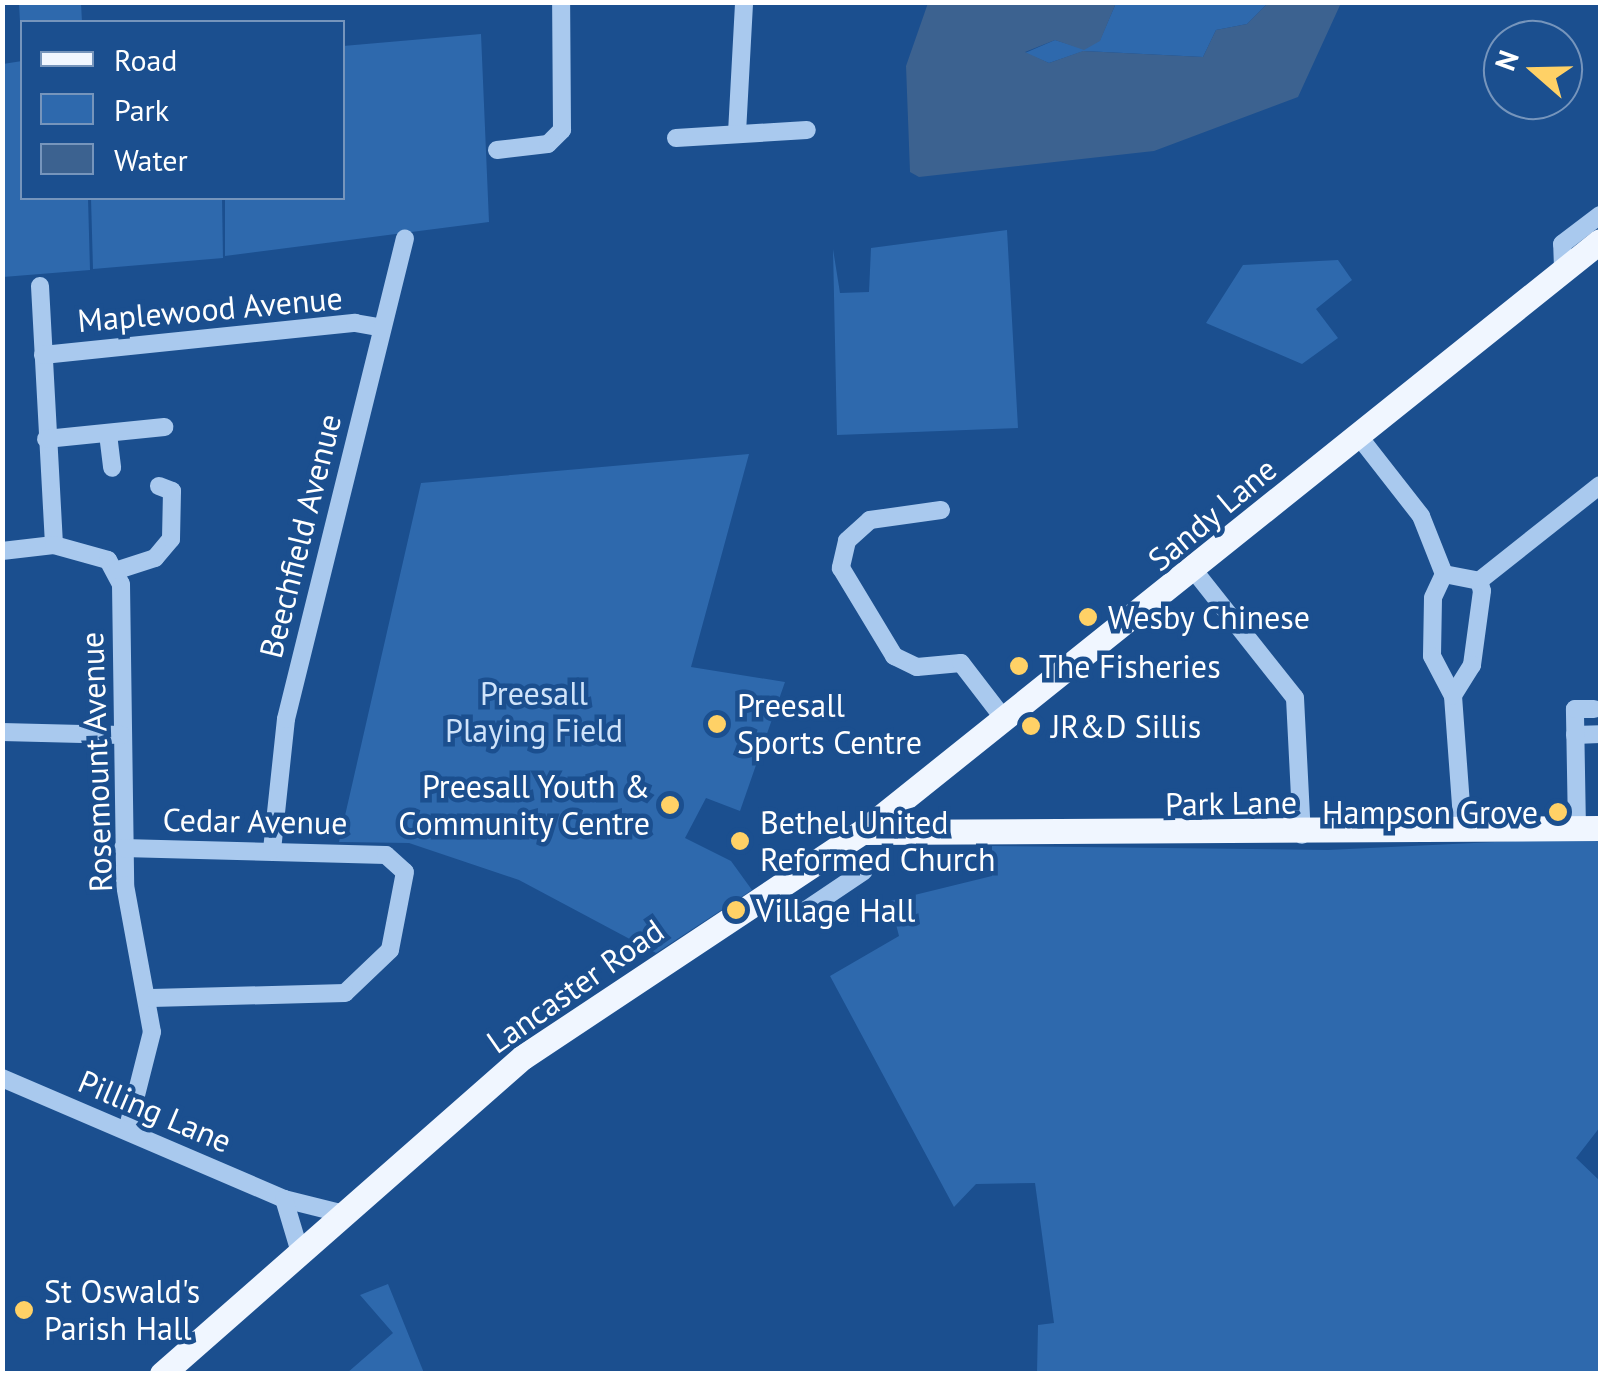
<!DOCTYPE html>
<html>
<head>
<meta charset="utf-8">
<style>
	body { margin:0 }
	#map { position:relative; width:1603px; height:1376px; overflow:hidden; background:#1b4f8f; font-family:"PT Sans",sans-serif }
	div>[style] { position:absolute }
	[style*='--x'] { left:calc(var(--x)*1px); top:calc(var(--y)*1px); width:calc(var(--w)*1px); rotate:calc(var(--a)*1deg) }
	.green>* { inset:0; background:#2e69ad }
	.water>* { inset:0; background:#3c6290 }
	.minor>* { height:18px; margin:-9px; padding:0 9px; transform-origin:9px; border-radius:9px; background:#a9c9ee }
	.major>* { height:25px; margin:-12.5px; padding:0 12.5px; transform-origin:12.5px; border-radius:12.5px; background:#f0f6ff }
	.dots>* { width:28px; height:28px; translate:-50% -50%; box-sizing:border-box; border:5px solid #1b4f8f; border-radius:50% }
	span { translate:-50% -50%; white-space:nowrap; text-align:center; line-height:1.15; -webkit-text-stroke:9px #1b4f8f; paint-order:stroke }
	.street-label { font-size:32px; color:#fff }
	.poi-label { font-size:32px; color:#fff }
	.left { translate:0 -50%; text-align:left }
	.right { translate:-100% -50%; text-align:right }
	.park-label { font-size:32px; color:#cfe3fa }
	.frame { position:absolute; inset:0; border:5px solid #fff; pointer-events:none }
	.legend { position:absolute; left:20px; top:20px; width:325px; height:180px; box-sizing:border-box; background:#1b4f8f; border:2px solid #7695bc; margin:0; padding:12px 18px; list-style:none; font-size:30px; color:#fff }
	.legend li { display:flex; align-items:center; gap:20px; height:50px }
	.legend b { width:50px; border:2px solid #7695bc }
	.north { position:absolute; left:1483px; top:20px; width:100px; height:100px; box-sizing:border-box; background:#1b4f8f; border:2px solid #7695bc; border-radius:50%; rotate:290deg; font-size:28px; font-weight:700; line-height:40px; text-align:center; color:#fff }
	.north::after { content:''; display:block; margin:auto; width:35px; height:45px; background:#ffd166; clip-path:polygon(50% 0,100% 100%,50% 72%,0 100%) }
</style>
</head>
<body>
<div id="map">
	<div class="green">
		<div style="clip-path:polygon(19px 3px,81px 3px,82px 22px,22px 22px,22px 198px,88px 198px,90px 270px,3px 277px,3px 64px,22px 61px)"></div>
		<div style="clip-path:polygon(1116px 3px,1268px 3px,1247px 24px,1216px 30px,1203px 57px,1084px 51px,1049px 63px,1025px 53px,1055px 40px,1084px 49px,1100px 40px)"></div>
		<div style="clip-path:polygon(481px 34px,489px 222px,225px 256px,225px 198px,342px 198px,343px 46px)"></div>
		<div style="clip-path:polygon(91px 198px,222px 198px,223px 258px,93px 269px)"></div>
		<div style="clip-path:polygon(1007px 230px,1018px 428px,837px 435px,833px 249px,840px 293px,869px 292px,871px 248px)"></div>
		<div style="clip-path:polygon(1338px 260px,1352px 280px,1316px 309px,1338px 338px,1302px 364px,1206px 323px,1243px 265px)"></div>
		<div style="clip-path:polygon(749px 454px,691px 667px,785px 682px,740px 811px,706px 798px,685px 838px,731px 861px,752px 890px,656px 953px,519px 880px,409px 843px,339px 842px,421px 483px)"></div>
		<div style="clip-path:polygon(1600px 837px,1600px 1127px,1576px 1158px,1600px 1181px,1600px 1373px,1037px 1373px,1038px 1325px,1054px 1323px,1035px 1183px,976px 1184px,954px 1207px,830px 976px,899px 936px,890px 901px,992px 876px,992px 846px,1328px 850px)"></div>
		<div style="clip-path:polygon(388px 1284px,424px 1373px,347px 1373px,393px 1333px,360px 1295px)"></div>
	</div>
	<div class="water">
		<div style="clip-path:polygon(928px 3px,1116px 3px,1100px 41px,1084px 50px,1055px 40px,1025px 52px,1049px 63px,1083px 51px,1203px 57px,1216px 30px,1247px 24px,1268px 3px,1341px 3px,1298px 97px,1154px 151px,919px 177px,910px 172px,906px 66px)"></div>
	</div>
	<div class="minor">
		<div style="--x:737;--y:133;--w:131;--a:-86.9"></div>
		<div style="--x:676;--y:138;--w:131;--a:-3.5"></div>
		<div style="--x:497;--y:150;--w:51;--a:-6.7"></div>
		<div style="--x:548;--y:144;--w:20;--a:-45"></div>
		<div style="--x:562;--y:130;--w:128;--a:-90.4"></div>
		<div style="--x:1563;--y:268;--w:24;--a:-92"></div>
		<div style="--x:1562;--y:244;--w:48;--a:-37.3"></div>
		<div style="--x:40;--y:286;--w:259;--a:86.9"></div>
		<div style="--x:43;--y:355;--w:314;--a:-5.9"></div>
		<div style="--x:355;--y:323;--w:27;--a:10"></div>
		<div style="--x:108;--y:434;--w:34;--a:83"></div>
		<div style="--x:1357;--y:434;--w:104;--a:52"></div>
		<div style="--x:1421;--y:516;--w:62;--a:68.4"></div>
		<div style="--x:1444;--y:574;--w:26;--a:115"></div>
		<div style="--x:1433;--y:598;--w:58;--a:91"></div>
		<div style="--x:1432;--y:656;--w:45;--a:62.3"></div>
		<div style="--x:1453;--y:696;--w:136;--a:85.8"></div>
		<div style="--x:46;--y:439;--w:119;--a:-5.8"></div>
		<div style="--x:941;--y:510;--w:72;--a:172"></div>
		<div style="--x:870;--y:520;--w:31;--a:138"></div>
		<div style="--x:847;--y:541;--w:28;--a:103"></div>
		<div style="--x:841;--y:568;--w:103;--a:58.9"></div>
		<div style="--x:894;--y:656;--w:25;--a:26"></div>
		<div style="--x:917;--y:667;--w:44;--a:-5.2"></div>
		<div style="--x:961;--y:663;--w:71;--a:52.5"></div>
		<div style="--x:2;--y:551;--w:52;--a:-6.6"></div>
		<div style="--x:54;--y:545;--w:56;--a:15.5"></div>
		<div style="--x:108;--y:560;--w:27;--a:62"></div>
		<div style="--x:121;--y:584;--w:301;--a:89.2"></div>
		<div style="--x:125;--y:885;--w:149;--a:79.6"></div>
		<div style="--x:152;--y:1032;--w:102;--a:104.2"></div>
		<div style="--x:118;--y:570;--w:39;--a:-18"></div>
		<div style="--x:155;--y:558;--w:25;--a:-50"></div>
		<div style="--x:171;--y:539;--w:48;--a:-88.8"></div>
		<div style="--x:172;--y:491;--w:14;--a:-159"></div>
		<div style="--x:1196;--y:573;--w:159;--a:51.6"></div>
		<div style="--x:1295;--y:698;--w:137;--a:87.1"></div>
		<div style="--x:1444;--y:574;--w:36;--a:11"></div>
		<div style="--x:1479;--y:581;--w:10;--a:73"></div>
		<div style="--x:1482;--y:591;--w:75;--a:97.7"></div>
		<div style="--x:1472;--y:665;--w:36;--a:122"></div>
		<div style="--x:1479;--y:581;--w:154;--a:-38.4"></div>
		<div style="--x:2;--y:732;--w:120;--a:1.4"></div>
		<div style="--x:1575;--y:735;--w:25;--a:-2"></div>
		<div style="--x:1577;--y:829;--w:120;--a:-91"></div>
		<div style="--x:1575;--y:709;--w:19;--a:0"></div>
		<div style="--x:123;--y:848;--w:263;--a:1.5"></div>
		<div style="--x:386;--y:855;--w:25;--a:42"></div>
		<div style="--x:405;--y:872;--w:79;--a:100.9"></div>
		<div style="--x:390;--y:950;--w:62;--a:136.3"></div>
		<div style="--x:345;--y:993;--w:194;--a:178.5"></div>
		<div style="--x:272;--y:850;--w:132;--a:-83.9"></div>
		<div style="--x:286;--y:719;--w:495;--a:-76.1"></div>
		<div style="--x:778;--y:890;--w:22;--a:60"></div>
		<div style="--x:789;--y:909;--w:14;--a:12"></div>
		<div style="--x:803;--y:912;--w:73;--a:-33.9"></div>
		<div style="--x:2;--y:1078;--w:307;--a:23.2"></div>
		<div style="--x:284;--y:1199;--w:58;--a:14"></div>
		<div style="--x:284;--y:1199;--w:52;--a:73.3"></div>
	</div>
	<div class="major">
		<div style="--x:862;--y:832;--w:738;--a:-0.31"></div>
		<div style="--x:162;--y:1374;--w:480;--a:-41.3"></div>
		<div style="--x:523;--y:1057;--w:407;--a:-33.6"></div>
		<div style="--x:862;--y:832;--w:945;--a:-38.69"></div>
	</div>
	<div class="dots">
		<div style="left:1088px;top:617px;background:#ffd166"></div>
		<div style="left:1019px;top:666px;background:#ffd166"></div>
		<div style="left:717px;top:724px;background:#ffd166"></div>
		<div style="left:1031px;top:726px;background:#ffd166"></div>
		<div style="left:670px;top:805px;background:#ffd166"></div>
		<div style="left:1558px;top:812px;background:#ffd166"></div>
		<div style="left:740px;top:841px;background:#ffd166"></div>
		<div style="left:736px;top:910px;background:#ffd166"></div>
		<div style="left:24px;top:1310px;background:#ffd166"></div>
	</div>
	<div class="street-label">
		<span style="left:210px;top:309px;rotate:-5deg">Maplewood Avenue</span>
		<span style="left:1212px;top:514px;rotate:-40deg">Sandy Lane</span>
		<span style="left:300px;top:536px;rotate:-76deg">Beechfield Avenue</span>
		<span style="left:96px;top:762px;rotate:-92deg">Rosemount Avenue</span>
		<span style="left:1231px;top:803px;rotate:-1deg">Park Lane</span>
		<span style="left:255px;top:821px;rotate:1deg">Cedar Avenue</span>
		<span style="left:575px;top:986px;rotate:-35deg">Lancaster Road</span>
		<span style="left:155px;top:1111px;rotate:23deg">Pilling Lane</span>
	</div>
	<div class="poi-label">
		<span class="left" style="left:1108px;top:617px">Wesby Chinese</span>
		<span class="left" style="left:1039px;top:666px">The Fisheries</span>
		<span class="left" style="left:737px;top:724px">Preesall<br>Sports Centre</span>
		<span class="left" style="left:1051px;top:726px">JR&amp;D Sillis</span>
		<span class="right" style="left:650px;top:805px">Preesall Youth &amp;<br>Community Centre</span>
		<span class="right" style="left:1538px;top:812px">Hampson Grove</span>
		<span class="left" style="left:760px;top:841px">Bethel United<br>Reformed Church</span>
		<span class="left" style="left:756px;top:910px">Village Hall</span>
		<span class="left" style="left:44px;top:1310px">St Oswald's<br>Parish Hall</span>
	</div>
	<div class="park-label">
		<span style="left:534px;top:712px">Preesall<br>Playing Field</span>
	</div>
	<div class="frame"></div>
	<ul class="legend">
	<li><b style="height:12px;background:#f0f6ff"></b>Road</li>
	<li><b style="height:28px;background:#2e69ad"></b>Park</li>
	<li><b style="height:28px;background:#3c6290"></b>Water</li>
	</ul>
	<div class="north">N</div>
</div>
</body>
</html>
